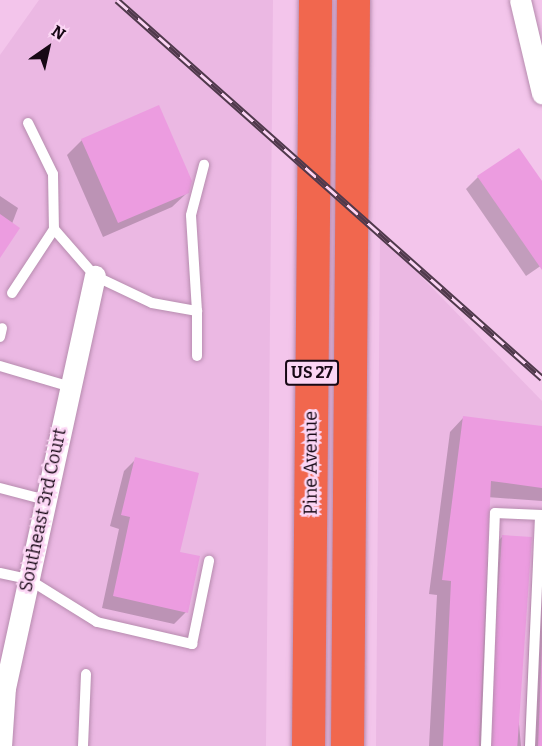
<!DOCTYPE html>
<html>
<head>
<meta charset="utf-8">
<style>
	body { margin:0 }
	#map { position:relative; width:542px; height:746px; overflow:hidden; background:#f3c5eb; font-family:Bitter,serif }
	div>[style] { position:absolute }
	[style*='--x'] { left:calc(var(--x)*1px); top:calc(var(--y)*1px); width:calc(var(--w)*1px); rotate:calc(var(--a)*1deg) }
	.built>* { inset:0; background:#ebb8e3 }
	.shadow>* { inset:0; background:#0003 }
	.building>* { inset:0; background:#ec9ce0; transform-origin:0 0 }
	.roads { filter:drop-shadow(0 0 2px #b68bae) drop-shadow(0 0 2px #b68bae) }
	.lane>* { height:10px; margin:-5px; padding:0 5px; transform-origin:5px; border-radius:5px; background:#fff }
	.street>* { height:21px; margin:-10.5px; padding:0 10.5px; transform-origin:10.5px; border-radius:10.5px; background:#fff }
	.highway>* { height:33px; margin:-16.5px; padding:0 16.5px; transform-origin:16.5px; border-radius:16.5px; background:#f1674e }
	.rail>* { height:7px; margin-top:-3.5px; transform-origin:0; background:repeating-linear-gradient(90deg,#fbd5f4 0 14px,#50394c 0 28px); box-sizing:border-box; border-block:2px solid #50394c }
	span { translate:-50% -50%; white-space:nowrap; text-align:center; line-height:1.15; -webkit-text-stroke:5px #fbd5f4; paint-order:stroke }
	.shield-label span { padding:2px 4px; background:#fbd5f4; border:2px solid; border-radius:4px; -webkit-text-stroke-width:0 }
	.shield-label { font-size:16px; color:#170815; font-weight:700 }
	.street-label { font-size:18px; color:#170815 }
	.north { position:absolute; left:18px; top:18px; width:60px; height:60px; -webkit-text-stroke:4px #fbd5f4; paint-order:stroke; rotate:34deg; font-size:16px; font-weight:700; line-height:24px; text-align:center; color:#170815 }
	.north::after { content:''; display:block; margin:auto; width:21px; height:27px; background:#170815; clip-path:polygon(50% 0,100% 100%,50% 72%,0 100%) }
</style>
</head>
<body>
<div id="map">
	<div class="built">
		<div style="clip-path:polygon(39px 0,273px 0,266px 746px,0 746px,0 55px)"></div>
		<div style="clip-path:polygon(380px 234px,542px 401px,542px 746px,376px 746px)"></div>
	</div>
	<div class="shadow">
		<div style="clip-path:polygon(82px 140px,188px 192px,172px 207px,103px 237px,67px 155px)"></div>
		<div style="clip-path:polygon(478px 177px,542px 184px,542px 265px,526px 276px,466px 189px)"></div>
		<div style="clip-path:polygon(0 196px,18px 208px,0 255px)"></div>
		<div style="clip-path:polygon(464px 417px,542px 427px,542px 501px,487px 497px,482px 626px,488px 551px,502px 537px,521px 746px,429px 746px,437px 595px,429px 594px,450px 432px)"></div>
		<div style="clip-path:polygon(136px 459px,178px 553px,186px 612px,174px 624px,102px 608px,119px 529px,110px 526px,124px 471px)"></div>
		<div style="clip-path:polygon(542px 545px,542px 746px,524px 746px,533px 554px)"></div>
	</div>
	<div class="building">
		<div style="clip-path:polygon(159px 105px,192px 181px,189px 193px,118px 223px,81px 139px)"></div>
		<div style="clip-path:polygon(519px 148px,542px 181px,542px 270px,477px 176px)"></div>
		<div style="clip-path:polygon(0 214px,20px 228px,0 258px)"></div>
		<div style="clip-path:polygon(463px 416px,542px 426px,542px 488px,491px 481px,479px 746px,443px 746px,451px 581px,442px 580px)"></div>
		<div style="clip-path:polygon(135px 457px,199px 473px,180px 552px,200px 556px,188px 613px,113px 596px,130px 517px,121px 515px)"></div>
		<div style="left:502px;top:535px;width:30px;height:211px;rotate:4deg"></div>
		<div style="clip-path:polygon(542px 642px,542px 746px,538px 746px)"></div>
	</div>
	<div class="roads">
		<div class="lane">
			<div style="--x:28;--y:123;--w:57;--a:63.9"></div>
			<div style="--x:53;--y:174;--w:55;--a:89"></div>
			<div style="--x:54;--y:229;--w:62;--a:48.9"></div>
			<div style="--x:95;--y:276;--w:63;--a:25.3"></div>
			<div style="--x:152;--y:303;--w:46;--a:10.1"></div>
			<div style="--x:197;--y:311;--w:45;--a:90"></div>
			<div style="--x:12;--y:293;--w:77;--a:-56.7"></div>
			<div style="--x:197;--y:311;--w:96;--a:-93.6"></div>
			<div style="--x:191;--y:215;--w:52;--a:-75.4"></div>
			<div style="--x:0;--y:337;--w:9;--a:-77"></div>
			<div style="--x:0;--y:366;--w:74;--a:16.5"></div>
			<div style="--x:0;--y:488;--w:48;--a:14.6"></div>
			<div style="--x:0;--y:573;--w:29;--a:12"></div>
			<div style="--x:28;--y:579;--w:81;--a:31.9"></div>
			<div style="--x:97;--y:622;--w:98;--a:13"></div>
			<div style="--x:192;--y:644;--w:85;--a:-78.4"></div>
			<div style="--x:83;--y:746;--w:72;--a:-87.6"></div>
			<div style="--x:486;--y:746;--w:233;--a:-87.8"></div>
			<div style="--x:495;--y:513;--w:47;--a:2.4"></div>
			<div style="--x:530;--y:746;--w:231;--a:-87.5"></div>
		</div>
		<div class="street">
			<div style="--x:520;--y:0;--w:96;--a:76.7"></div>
			<div style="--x:1;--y:746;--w:58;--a:-86.1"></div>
			<div style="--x:5;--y:688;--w:422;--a:-77.7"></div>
		</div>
		<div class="highway">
			<div style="--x:308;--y:746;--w:746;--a:-89.46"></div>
			<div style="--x:347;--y:746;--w:746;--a:-89.54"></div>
		</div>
	</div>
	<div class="rail">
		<div style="--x:117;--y:0;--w:569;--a:41.65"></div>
	</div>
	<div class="shield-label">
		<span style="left:312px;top:373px">US 27</span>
	</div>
	<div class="street-label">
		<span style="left:311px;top:463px;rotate:-90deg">Pine Avenue</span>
		<span style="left:43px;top:510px;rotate:-78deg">Southeast 3rd Court</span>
	</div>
	<div class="north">N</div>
</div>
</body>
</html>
